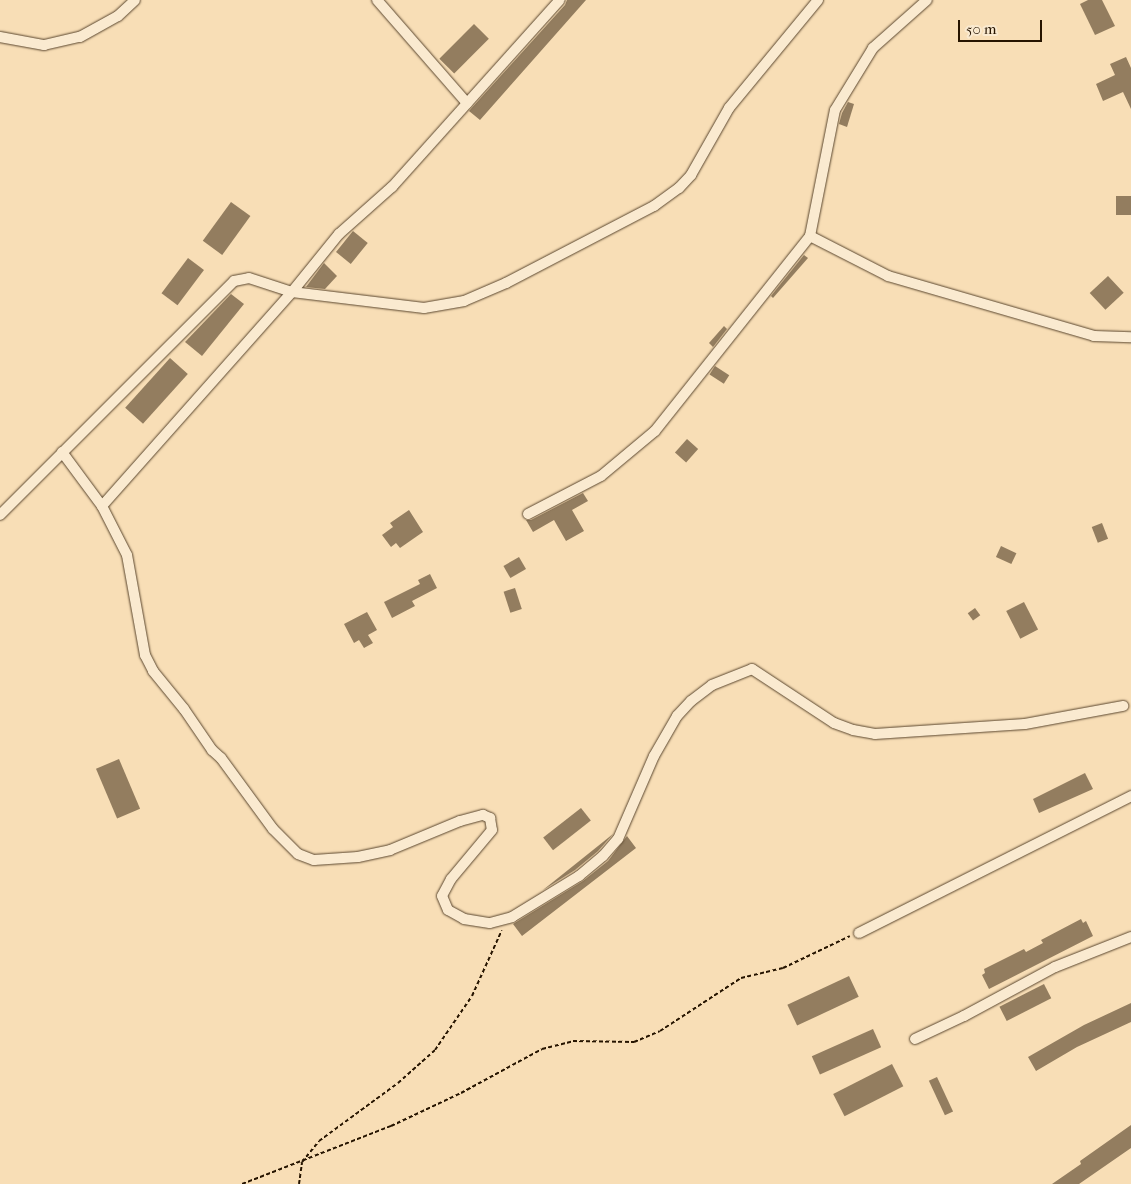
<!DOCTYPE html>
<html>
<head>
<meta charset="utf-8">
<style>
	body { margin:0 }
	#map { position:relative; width:1131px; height:1184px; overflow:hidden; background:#f8deb6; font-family:"IM FELL French Canon",serif }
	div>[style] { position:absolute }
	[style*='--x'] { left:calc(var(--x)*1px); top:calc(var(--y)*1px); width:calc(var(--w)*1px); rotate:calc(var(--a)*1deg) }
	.building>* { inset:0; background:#937d5f; transform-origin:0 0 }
	.path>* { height:2px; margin-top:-1px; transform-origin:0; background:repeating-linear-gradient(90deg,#261400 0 4px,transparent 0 6.5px) }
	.roads { filter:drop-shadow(0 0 1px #5a462e) drop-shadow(0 0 1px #5a462e) }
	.minor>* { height:10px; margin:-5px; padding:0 5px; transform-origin:5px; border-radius:5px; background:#faead0 }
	span { translate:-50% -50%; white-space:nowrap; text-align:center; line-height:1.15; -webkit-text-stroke:5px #faead0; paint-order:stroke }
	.scale { position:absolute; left:958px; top:20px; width:84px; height:22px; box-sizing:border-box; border:2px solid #261400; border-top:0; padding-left:6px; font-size:15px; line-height:18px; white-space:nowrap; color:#261400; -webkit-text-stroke:4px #faead0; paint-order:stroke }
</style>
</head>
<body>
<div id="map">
	<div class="building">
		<div style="clip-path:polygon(567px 0,586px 0,480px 120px,469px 111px,565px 5px)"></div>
		<div style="clip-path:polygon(1088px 0,1102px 0,1115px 26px,1095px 35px,1080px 4px)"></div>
		<div style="left:474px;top:24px;width:21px;height:49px;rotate:45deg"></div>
		<div style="clip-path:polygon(1126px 57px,1131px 68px,1131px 109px,1123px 92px,1103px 101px,1096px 84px,1115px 75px,1110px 64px)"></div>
		<div style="clip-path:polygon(848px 102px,854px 104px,847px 127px,839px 124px,842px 113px)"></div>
		<div style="left:1131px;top:196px;width:19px;height:15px;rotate:90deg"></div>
		<div style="left:231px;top:202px;width:24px;height:48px;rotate:36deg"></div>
		<div style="left:353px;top:231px;width:19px;height:27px;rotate:39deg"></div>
		<div style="clip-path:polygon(804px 255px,808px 258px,773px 298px,771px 296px)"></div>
		<div style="left:188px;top:258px;width:20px;height:44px;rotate:37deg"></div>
		<div style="clip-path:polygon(324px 263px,337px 276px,325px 289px,306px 287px)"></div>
		<div style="left:1108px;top:276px;width:23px;height:25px;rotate:47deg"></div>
		<div style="clip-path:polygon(231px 294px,244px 304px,202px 356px,185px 342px)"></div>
		<div style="clip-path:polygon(724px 326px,727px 329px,713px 347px,709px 343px)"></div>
		<div style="left:170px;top:358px;width:24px;height:67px;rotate:42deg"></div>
		<div style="left:715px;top:366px;width:17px;height:10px;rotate:33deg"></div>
		<div style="left:687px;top:439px;width:15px;height:18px;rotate:42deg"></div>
		<div style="clip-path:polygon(583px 493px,588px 501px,572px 510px,584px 531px,566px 541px,554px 520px,533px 532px,526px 520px,531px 520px)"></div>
		<div style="clip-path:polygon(409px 510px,423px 532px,400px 548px,396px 543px,391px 547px,382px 535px,393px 527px,390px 523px)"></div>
		<div style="left:1102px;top:523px;width:17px;height:11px;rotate:69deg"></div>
		<div style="left:1001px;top:546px;width:17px;height:12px;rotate:25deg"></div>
		<div style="left:519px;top:557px;width:14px;height:18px;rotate:60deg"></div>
		<div style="clip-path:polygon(430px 574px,437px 588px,412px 601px,415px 606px,392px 618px,384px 602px,420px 584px,418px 580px)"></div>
		<div style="left:515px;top:588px;width:22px;height:12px;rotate:72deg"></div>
		<div style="left:1024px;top:602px;width:31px;height:20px;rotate:63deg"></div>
		<div style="left:975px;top:608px;width:9px;height:9px;rotate:54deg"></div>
		<div style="clip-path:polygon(367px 612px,377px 630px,368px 635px,373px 643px,364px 648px,359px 640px,354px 643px,344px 624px)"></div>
		<div style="left:119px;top:759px;width:54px;height:25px;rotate:67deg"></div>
		<div style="clip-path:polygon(1085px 773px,1093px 789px,1039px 813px,1033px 799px)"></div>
		<div style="left:581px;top:808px;width:16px;height:48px;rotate:52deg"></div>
		<div style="clip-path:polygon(613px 834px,598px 851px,575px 870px,543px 890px)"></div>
		<div style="clip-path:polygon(627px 836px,636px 848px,522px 936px,513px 924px,583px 881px,608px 861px)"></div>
		<div style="clip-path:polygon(1081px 919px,1083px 923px,1086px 921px,1093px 936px,989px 989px,982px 975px,985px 973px,984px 969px,1024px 949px,1026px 952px,1043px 943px,1041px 940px)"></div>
		<div style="left:849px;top:976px;width:23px;height:68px;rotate:65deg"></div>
		<div style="left:1044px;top:984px;width:16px;height:50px;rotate:63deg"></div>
		<div style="clip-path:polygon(1131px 1003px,1131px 1022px,1077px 1047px,1036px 1071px,1028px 1057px,1084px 1025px)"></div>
		<div style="left:873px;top:1029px;width:20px;height:67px;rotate:66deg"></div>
		<div style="left:892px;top:1064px;width:25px;height:66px;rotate:63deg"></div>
		<div style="left:937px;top:1077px;width:38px;height:9px;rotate:65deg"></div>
		<div style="clip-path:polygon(1131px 1125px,1131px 1148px,1079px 1184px,1052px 1184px,1081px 1164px,1080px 1161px)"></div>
	</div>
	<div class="path">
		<div style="--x:242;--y:1184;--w:160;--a:-21.3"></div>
		<div style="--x:391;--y:1126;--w:77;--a:-25.2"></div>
		<div style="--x:461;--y:1093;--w:92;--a:-28.5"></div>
		<div style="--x:542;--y:1049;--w:32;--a:-14"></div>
		<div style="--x:573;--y:1041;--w:61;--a:0.9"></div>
		<div style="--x:634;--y:1042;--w:28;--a:-23"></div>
		<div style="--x:660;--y:1031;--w:97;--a:-33.2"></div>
		<div style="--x:741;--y:978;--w:43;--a:-13.4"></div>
		<div style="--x:783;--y:968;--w:74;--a:-25.5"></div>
		<div style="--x:299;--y:1184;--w:22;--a:-82"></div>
		<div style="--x:302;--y:1162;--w:27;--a:-51"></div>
		<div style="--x:319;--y:1141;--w:98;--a:-36.3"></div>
		<div style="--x:398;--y:1083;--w:50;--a:-41.7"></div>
		<div style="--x:435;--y:1050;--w:65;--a:-55.6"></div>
		<div style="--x:472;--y:996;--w:72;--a:-65.6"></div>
	</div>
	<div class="roads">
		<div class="minor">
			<div style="--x:377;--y:0;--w:137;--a:48.9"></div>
			<div style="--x:0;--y:37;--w:45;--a:10.3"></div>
			<div style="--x:44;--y:45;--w:37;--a:-13"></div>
			<div style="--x:80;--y:37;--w:43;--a:-28.9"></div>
			<div style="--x:118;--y:16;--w:23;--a:-43"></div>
			<div style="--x:810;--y:236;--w:88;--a:27.1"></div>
			<div style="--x:888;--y:276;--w:215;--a:16.2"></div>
			<div style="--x:1094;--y:336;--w:37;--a:2"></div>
			<div style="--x:62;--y:452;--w:67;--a:53.5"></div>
			<div style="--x:102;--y:506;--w:55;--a:63"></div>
			<div style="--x:127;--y:555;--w:102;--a:79.8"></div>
			<div style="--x:145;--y:655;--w:18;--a:63"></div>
			<div style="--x:153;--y:671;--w:49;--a:50.8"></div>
			<div style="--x:184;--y:709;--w:50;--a:55.7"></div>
			<div style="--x:212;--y:750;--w:12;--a:42"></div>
			<div style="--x:221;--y:758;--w:88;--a:53.8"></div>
			<div style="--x:273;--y:829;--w:35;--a:45"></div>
			<div style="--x:298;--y:854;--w:17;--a:21"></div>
			<div style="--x:314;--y:860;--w:44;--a:-3.9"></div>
			<div style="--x:358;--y:857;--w:33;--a:-12"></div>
			<div style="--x:390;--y:850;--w:76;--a:-22.5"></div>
			<div style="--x:460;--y:821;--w:24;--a:-15"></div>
			<div style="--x:483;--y:815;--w:8;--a:23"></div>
			<div style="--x:490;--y:818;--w:12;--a:81"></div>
			<div style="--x:492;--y:830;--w:64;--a:129.9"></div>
			<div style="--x:451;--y:879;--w:19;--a:118"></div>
			<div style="--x:442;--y:896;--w:15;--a:67"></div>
			<div style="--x:448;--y:910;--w:18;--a:29"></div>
			<div style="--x:464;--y:919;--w:26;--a:9"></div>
			<div style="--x:490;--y:923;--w:23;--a:-15"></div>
			<div style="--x:512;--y:917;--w:79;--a:-31.5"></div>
			<div style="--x:579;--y:876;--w:31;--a:-40"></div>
			<div style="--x:603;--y:856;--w:23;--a:-49"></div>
			<div style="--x:618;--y:839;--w:90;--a:-66.6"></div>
			<div style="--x:654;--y:756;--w:46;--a:-60.1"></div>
			<div style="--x:677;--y:716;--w:21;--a:-47"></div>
			<div style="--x:691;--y:701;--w:26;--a:-37"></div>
			<div style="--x:712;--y:685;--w:43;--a:-21.8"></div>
			<div style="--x:752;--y:669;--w:98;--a:33.4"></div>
			<div style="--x:834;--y:723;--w:20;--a:20"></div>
			<div style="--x:853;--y:730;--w:22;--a:10"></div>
			<div style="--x:875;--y:734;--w:150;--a:-3.8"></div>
			<div style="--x:1025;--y:724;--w:100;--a:-10.4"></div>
			<div style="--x:102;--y:506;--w:286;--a:-48.4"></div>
			<div style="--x:292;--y:292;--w:75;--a:-51"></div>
			<div style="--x:339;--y:234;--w:71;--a:-41.6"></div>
			<div style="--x:392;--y:187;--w:251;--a:-48.1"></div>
			<div style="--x:528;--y:514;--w:82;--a:-27.5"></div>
			<div style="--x:601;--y:476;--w:70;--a:-39.8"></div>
			<div style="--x:655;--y:431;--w:249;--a:-51.5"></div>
			<div style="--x:810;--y:236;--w:128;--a:-78.8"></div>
			<div style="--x:835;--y:110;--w:73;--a:-58.5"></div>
			<div style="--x:873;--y:48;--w:72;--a:-41.6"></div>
			<div style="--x:0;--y:515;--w:331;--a:-45"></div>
			<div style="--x:234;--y:281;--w:15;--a:-11"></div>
			<div style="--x:249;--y:278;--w:45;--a:18"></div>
			<div style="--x:292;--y:292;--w:133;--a:6.9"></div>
			<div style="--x:424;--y:308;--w:41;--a:-9.9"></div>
			<div style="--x:464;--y:301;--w:46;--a:-23.2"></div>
			<div style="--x:506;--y:283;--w:167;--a:-27.5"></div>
			<div style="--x:654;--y:206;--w:31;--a:-36"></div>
			<div style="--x:679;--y:188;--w:18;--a:-47"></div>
			<div style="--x:691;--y:175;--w:77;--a:-60.4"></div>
			<div style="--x:729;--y:108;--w:140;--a:-50.5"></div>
			<div style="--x:859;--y:933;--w:305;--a:-26.7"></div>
			<div style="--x:915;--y:1039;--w:54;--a:-25.1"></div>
			<div style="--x:964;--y:1016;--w:103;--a:-28.3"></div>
			<div style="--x:1055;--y:967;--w:82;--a:-21.5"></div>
		</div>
	</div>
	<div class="scale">50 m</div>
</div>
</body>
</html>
